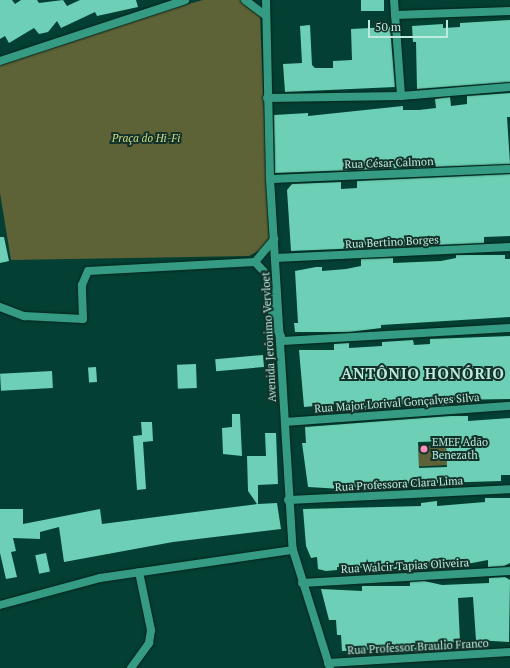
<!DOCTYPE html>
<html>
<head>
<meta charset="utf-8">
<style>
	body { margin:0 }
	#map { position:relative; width:510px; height:668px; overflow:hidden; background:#043f33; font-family:"PT Serif",serif }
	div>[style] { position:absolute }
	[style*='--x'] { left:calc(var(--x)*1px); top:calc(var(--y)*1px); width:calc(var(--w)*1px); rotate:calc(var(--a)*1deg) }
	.green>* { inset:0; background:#5e6337; transform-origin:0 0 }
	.building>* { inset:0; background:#6dcfb5; transform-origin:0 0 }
	.roads { filter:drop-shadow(0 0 1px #03231b) drop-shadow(0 0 1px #03231b) }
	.minor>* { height:8px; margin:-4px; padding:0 4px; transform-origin:4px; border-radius:4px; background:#359b83 }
	.tertiary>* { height:8px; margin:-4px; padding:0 4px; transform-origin:4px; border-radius:4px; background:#359b83 }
	.dots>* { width:11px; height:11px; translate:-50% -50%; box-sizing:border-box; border:2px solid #12322a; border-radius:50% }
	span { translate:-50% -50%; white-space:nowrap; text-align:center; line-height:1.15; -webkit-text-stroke:4px #12322a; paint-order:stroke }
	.park-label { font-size:11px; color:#d3dd84; font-style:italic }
	.street-label { font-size:11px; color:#bdeadc }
	.poi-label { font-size:11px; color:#bdeadc }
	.left { translate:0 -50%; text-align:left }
	.district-label { font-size:15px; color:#bdeadc; font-weight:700; letter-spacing:1px }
	.scale { position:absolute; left:368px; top:20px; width:80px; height:18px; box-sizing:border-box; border:2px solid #bdeadc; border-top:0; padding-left:5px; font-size:12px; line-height:14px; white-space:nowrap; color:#bdeadc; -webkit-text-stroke:3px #12322a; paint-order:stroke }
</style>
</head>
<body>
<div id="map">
	<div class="green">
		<div style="clip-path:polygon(203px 0,245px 0,260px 13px,269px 238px,260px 250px,249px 256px,11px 260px,0 193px,0 65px,91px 31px)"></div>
		<div style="left:446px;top:445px;width:20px;height:28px;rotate:87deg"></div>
	</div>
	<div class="building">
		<div style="clip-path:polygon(0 0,12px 0,15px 4px,21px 0,37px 0,39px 3px,63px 0,67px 6px,80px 0,136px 0,138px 7px,97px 16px,95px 12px,61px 28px,57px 21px,48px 32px,39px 34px,34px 28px,9px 43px,5px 36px,0 39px)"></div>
		<div style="left:361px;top:0;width:23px;height:11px"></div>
		<div style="clip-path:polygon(510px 20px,510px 82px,417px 89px,416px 42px,413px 42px,412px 26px,443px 24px,443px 28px,460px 27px,460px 23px)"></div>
		<div style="clip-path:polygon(310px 25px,312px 65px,315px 68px,333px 68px,333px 61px,352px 60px,351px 29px,390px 27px,395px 87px,285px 92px,283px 64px,302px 63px,300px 26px)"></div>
		<div style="clip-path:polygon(510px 93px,510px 117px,507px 117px,510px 164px,275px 173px,274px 115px,308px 113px,308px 116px,403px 106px,403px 110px,419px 110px,436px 108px,435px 99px,450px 97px,451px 106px,467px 104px,467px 96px)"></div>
		<div style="clip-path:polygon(510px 174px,510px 236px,484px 237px,484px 243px,291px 251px,287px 190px,292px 184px,341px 182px,341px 189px,357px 188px,357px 181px)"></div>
		<div style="clip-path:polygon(0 237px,4px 237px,9px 261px,0 263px)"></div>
		<div style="clip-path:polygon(456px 255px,505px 255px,505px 259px,510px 259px,510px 317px,381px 325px,381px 328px,349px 332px,295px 332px,294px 323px,298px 323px,295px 271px,316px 267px,322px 267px,322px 271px,346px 269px,361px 266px,361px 259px,393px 258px,393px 263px,441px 261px,456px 258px)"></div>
		<div style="clip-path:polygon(510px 336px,510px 399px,448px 400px,449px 405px,417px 407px,417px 402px,353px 412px,353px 407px,337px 407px,337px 404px,304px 407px,299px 350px,334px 350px,334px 344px,349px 343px,349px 348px,382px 346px,382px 342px,413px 340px,414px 345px,430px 344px,430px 339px)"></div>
		<div style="left:263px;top:355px;width:12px;height:48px;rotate:85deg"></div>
		<div style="left:196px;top:364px;width:24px;height:19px;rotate:88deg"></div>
		<div style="left:96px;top:367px;width:15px;height:8px;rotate:86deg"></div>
		<div style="left:52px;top:371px;width:17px;height:52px;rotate:87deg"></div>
		<div style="clip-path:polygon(232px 414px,240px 414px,242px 456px,223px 454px,222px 428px,232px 427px)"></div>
		<div style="clip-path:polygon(evenodd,450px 416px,468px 416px,468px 421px,510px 418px,510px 475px,501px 475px,501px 481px,374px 485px,342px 489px,308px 487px,302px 443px,306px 443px,305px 427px,450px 416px,446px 441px,447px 467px,419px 468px,418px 442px,446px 441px)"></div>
		<div style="clip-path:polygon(141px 422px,152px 422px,153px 441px,143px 442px,146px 489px,137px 490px,133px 436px,142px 435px)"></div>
		<div style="clip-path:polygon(265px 433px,276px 433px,278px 484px,258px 485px,258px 504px,277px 503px,281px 529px,173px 542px,64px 562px,59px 527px,40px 532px,40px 539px,13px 538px,16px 551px,11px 552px,17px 577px,6px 579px,0 553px,0 509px,23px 509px,23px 524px,100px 509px,102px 524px,257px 504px,248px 491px,247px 456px,266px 456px)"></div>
		<div style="clip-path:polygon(485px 498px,510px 498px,510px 563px,504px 566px,488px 567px,488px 560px,456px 566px,424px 566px,424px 570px,337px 567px,337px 570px,326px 571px,318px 569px,317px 557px,311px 558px,306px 546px,303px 509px,421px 506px,421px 503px,437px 501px,437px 506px,485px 502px)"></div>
		<div style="left:46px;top:553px;width:19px;height:11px;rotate:78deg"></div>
		<div style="clip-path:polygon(505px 577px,510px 580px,509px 642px,476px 640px,473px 597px,458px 598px,460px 642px,429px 643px,429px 646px,420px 647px,420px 652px,411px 652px,410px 648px,342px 651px,341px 635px,337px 635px,336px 620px,329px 620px,321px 589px,362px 591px,362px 586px,410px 586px,410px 582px,424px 581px,442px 585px,489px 583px,489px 578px)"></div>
	</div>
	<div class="roads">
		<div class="minor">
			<div style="--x:394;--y:0;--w:96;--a:85.8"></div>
			<div style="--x:395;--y:15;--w:115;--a:-2"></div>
			<div style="--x:0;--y:61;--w:195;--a:-18.2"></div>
			<div style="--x:267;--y:98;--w:134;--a:-0.9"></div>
			<div style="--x:401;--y:96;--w:109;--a:-4.7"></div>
			<div style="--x:270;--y:179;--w:240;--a:-2.4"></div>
			<div style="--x:275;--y:258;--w:235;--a:-2.7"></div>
			<div style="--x:255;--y:262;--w:16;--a:47"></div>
			<div style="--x:266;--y:274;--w:52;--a:81.1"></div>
			<div style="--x:274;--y:325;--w:13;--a:58"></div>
			<div style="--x:0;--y:307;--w:26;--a:21"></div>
			<div style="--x:24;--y:316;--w:59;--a:2.9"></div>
			<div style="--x:83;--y:319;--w:34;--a:-92"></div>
			<div style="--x:82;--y:285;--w:15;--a:-67"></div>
			<div style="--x:88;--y:271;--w:167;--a:-3.1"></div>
			<div style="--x:255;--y:262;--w:30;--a:-50"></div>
			<div style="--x:282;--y:341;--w:228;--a:-3.3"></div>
			<div style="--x:285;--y:422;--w:226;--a:-4.1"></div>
			<div style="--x:288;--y:500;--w:222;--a:-2.8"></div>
			<div style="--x:302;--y:583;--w:208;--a:-3.3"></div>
			<div style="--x:0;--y:605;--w:104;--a:-15.1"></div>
			<div style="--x:100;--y:578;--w:195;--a:-8.3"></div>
			<div style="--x:328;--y:663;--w:182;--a:-3.5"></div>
			<div style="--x:131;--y:668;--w:31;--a:-54"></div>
			<div style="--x:149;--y:643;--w:13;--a:-81"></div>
			<div style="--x:151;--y:630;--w:59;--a:-101.7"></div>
		</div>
		<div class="tertiary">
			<div style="--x:245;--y:0;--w:26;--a:37"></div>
			<div style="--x:266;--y:0;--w:179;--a:88.7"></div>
			<div style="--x:270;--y:179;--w:372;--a:86.5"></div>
			<div style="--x:293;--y:550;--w:124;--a:72.6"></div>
		</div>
	</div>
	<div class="dots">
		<div style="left:424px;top:449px;background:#fe8ebd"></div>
	</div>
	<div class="park-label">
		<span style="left:146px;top:138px">Praça do Hi-Fi</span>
	</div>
	<div class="street-label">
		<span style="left:389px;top:163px;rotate:-2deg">Rua César Calmon</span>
		<span style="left:392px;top:242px;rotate:-3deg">Rua Bertino Borges</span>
		<span style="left:269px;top:337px;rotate:-93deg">Avenida Jerônimo Vervloet</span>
		<span style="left:397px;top:403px;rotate:-4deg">Rua Major Lorival Gonçalves Silva</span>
		<span style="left:399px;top:484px;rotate:-3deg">Rua Professora Clara Lima</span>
		<span style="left:405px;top:566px;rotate:-3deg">Rua Walcir Tapias Oliveira</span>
		<span style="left:418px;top:647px;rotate:-3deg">Rua Professor Braulio Franco</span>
	</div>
	<div class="poi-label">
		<span class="left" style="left:432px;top:449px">EMEF Adão<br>Benezath</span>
	</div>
	<div class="district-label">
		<span style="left:423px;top:374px">ANTÔNIO HONÓRIO</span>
	</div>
	<div class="scale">50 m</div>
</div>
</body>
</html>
